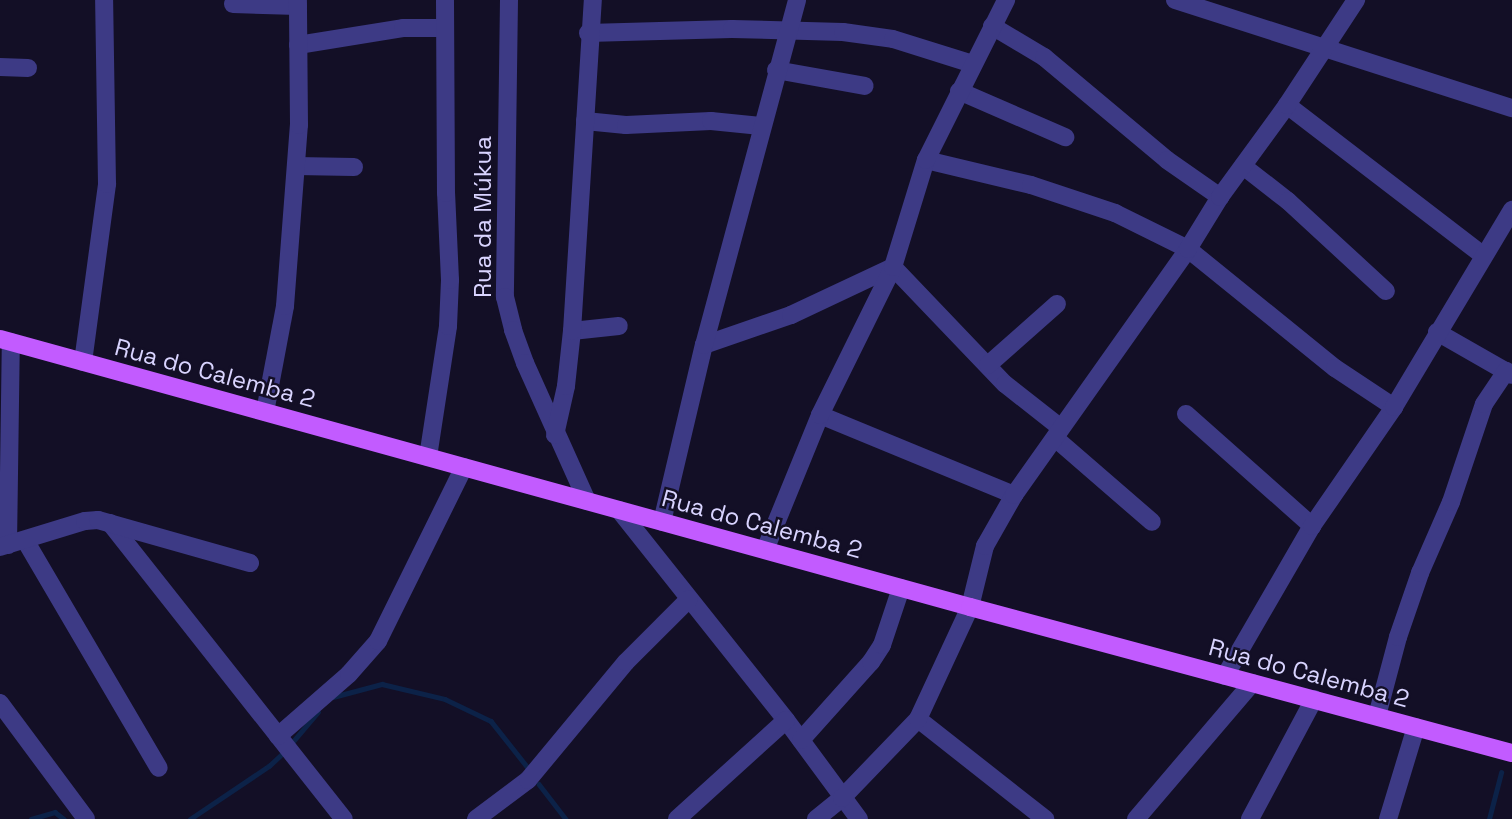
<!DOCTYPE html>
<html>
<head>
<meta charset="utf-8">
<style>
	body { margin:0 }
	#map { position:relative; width:1512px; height:819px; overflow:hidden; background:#130f26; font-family:"Space Grotesk",sans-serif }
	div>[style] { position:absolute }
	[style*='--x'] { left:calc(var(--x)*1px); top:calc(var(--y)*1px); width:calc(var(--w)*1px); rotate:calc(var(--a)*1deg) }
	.stream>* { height:4.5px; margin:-2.25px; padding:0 2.25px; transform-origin:2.25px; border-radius:2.25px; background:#0c2248 }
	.minor>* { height:18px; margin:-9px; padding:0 9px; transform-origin:9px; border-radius:9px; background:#3d3a85 }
	.major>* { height:18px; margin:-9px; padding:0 9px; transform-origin:9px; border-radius:9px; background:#c25bff }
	span { translate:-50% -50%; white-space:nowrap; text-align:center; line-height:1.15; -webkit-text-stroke:5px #130f26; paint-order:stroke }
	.street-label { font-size:24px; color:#d9d4ff }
</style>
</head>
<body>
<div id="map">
	<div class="stream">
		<div style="--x:333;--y:697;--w:51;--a:-14.9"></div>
		<div style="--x:382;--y:684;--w:65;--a:13.4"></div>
		<div style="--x:445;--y:699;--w:51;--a:25.6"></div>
		<div style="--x:491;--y:721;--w:61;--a:51.6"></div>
		<div style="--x:290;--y:745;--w:43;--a:-49.7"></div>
		<div style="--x:539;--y:784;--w:44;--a:52.4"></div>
		<div style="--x:31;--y:819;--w:25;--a:-16"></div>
		<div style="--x:55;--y:812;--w:11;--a:38"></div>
		<div style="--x:190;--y:819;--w:95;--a:-33.9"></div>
		<div style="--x:269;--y:766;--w:21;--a:-43"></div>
		<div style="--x:1489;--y:819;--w:48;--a:-75.4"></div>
	</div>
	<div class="minor">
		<div style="--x:509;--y:0;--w:297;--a:90.8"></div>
		<div style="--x:505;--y:297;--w:34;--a:76"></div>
		<div style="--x:513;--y:330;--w:35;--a:70"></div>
		<div style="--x:525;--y:363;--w:151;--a:65.8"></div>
		<div style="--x:1175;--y:0;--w:354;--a:17.8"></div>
		<div style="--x:233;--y:4;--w:65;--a:1.8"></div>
		<div style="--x:992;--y:26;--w:61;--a:30.8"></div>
		<div style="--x:1044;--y:57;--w:160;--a:39.9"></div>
		<div style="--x:1167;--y:160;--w:65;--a:34.9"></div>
		<div style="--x:588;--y:33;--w:144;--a:-1.6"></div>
		<div style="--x:732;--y:29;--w:111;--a:1.5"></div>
		<div style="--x:843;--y:32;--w:50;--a:8"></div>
		<div style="--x:893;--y:39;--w:84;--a:17.4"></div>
		<div style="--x:298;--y:45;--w:106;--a:-9.2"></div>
		<div style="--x:403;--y:28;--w:41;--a:0"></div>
		<div style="--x:0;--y:67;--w:28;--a:2"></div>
		<div style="--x:776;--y:70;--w:90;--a:10.2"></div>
		<div style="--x:959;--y:91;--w:116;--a:23.5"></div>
		<div style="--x:1287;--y:105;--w:248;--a:37.5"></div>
		<div style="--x:585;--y:121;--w:41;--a:5.6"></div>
		<div style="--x:626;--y:125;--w:85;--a:-2.7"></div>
		<div style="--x:711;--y:121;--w:50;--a:5.7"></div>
		<div style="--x:926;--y:160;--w:108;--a:13.4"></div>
		<div style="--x:1031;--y:185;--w:89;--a:18.4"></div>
		<div style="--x:1115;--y:213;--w:81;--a:26.3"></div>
		<div style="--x:1188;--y:249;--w:189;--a:39"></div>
		<div style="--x:1335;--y:368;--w:71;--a:33.5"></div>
		<div style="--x:296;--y:166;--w:58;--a:1"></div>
		<div style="--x:1243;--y:166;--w:57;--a:37.9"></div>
		<div style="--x:1288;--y:201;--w:133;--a:42.6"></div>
		<div style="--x:572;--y:331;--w:47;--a:-6.1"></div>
		<div style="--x:1437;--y:332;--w:86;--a:29.8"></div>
		<div style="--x:704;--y:345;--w:92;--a:-19"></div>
		<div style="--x:791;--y:315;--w:113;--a:-25.2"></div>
		<div style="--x:893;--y:267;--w:162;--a:46.3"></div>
		<div style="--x:1005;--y:384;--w:71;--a:38.2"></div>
		<div style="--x:83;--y:362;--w:180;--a:-82.3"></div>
		<div style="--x:107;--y:184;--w:184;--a:-90.9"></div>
		<div style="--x:988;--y:365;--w:92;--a:-41.5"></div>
		<div style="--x:265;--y:412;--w:108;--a:-79.3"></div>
		<div style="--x:285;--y:306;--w:182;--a:-85.6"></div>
		<div style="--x:299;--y:125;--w:125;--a:-90.5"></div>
		<div style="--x:1186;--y:414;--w:169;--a:41.6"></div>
		<div style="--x:820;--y:415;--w:210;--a:22.4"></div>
		<div style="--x:555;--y:435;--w:50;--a:-77.3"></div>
		<div style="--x:566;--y:386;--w:55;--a:-83.8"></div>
		<div style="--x:572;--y:331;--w:332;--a:-86.4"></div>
		<div style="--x:1055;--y:438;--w:128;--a:40.9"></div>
		<div style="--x:428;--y:457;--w:133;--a:-81.3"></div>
		<div style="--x:448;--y:326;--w:46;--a:-87.5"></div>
		<div style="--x:450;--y:280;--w:87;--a:-92.6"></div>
		<div style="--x:446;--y:193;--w:193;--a:-90.3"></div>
		<div style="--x:619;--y:510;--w:268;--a:51.5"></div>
		<div style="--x:786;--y:720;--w:123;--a:53.6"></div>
		<div style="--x:662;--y:522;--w:182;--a:-76.7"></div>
		<div style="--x:704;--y:345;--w:357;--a:-74.9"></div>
		<div style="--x:110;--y:523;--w:377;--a:51.7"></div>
		<div style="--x:25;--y:540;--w:264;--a:59.6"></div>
		<div style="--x:8;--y:545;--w:203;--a:-89.2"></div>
		<div style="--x:0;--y:547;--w:89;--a:-17"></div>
		<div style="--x:85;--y:521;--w:13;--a:-4"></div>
		<div style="--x:98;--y:520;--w:158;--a:15.8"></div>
		<div style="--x:765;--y:550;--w:146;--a:-67.8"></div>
		<div style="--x:820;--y:415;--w:165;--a:-63.7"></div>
		<div style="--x:893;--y:267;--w:112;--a:-72.9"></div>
		<div style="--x:926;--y:160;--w:179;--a:-63.4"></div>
		<div style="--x:1225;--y:676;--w:173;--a:-59.9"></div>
		<div style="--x:1312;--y:526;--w:145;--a:-55.4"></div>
		<div style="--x:1394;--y:407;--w:230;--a:-59.1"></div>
		<div style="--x:0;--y:703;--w:144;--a:53.4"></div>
		<div style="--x:1377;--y:716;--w:82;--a:-75.1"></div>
		<div style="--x:1398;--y:637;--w:68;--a:-71"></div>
		<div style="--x:1420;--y:573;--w:77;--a:-66.4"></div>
		<div style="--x:1451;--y:502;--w:103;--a:-71.4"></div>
		<div style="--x:1484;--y:404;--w:40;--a:-56"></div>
		<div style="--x:918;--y:719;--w:162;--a:38.2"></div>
		<div style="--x:278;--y:736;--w:94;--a:-41.1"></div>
		<div style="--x:349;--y:674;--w:44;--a:-48.7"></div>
		<div style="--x:378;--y:641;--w:194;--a:-63.7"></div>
		<div style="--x:801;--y:740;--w:105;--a:-48.1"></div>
		<div style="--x:871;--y:662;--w:20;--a:-57"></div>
		<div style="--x:882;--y:645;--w:60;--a:-71.6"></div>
		<div style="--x:476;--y:819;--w:65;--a:-36.9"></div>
		<div style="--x:528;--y:780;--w:153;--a:-50.3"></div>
		<div style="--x:626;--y:662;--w:89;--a:-45"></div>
		<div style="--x:677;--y:819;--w:147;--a:-42.2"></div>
		<div style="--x:816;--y:819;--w:33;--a:-39"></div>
		<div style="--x:842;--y:798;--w:110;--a:-46.1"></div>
		<div style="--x:918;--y:719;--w:123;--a:-65.1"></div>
		<div style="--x:970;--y:607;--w:63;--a:-76.2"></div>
		<div style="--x:985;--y:546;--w:59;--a:-60.4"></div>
		<div style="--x:1014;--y:495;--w:301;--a:-54.7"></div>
		<div style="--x:1188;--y:249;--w:61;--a:-58.4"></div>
		<div style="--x:1220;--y:197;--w:114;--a:-53.9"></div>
		<div style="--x:1287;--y:105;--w:126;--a:-56.7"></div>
		<div style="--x:1136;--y:819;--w:179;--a:-49.5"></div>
		<div style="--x:1250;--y:819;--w:136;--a:-61.9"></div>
		<div style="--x:1388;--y:819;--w:96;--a:-73.1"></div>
	</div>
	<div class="major">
		<div style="--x:0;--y:339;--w:1006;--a:15.44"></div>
		<div style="--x:970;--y:607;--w:561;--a:15.08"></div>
	</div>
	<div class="street-label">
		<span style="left:483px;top:217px;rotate:-90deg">Rua da Múkua</span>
		<span style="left:215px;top:373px;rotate:15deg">Rua do Calemba 2</span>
		<span style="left:762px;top:524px;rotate:15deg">Rua do Calemba 2</span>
		<span style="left:1309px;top:673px;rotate:15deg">Rua do Calemba 2</span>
	</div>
</div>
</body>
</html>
